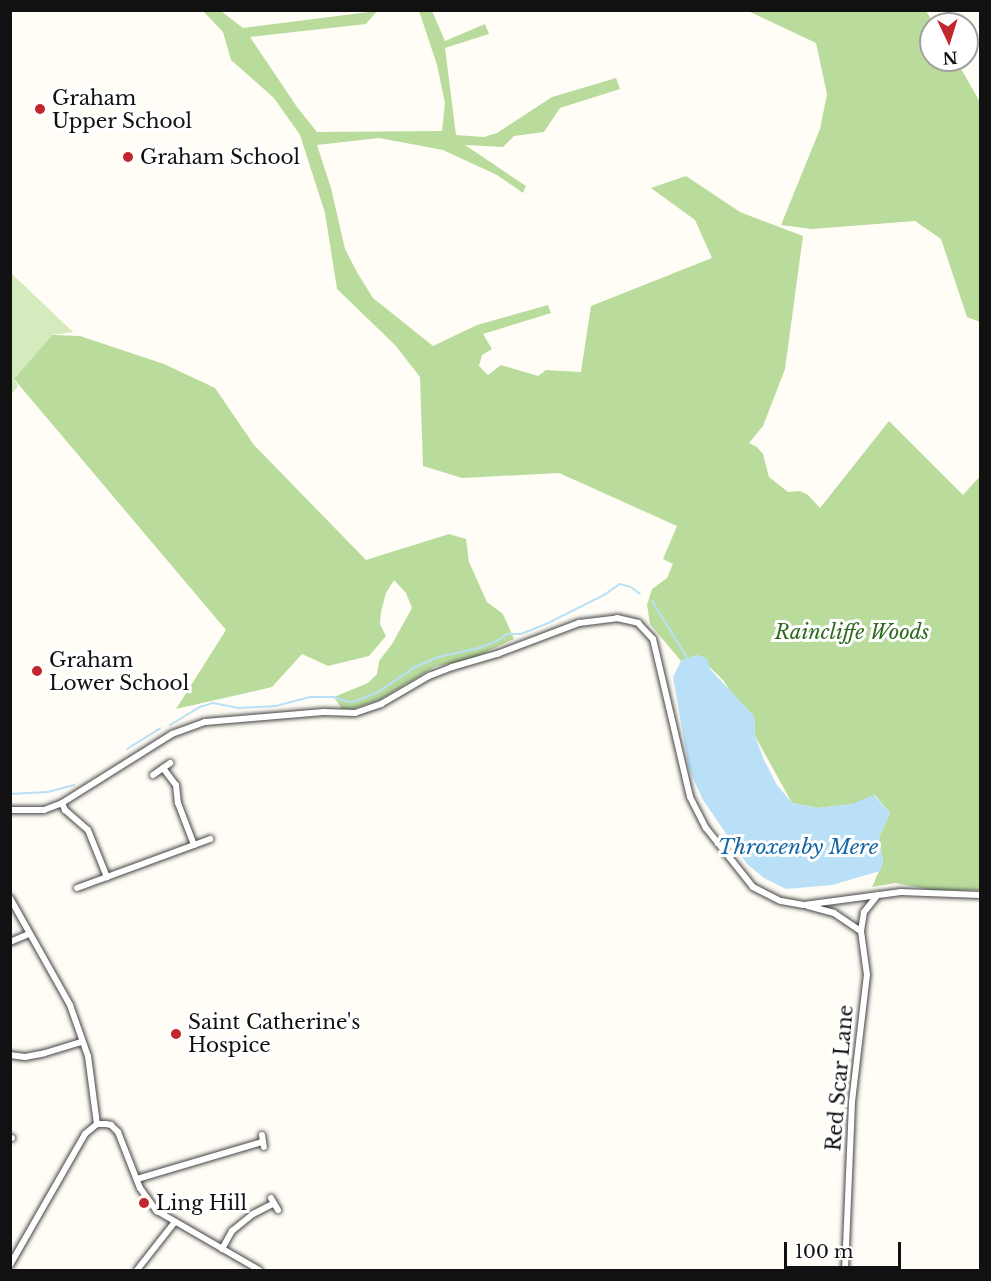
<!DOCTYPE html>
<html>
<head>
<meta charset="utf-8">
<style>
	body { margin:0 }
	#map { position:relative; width:991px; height:1281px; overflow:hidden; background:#fffdf5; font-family:"Libre Baskerville",serif }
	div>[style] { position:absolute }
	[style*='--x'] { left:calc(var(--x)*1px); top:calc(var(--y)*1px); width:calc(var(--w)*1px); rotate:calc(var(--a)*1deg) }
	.green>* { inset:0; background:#d5ebbd }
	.forest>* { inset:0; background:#b9dc9c }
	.water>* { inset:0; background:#b9e0f7 }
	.stream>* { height:2px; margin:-1px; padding:0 1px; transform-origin:1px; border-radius:1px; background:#b9e0f7 }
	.roads { filter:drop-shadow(0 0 2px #444) drop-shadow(0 0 2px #444) }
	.street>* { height:6px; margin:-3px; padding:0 3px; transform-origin:3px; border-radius:3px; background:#fff }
	.dots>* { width:16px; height:16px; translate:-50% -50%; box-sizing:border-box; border:3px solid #fff; border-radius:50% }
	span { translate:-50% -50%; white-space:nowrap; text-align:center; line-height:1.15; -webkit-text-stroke:6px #fff; paint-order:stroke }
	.poi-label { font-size:20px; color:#111 }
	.left { translate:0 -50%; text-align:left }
	.park-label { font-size:20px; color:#2f6b1f; font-style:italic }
	.street-label { font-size:20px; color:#111 }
	.water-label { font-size:21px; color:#1768a6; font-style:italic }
	.frame { position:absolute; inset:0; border:12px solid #111; pointer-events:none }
	.north { position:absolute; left:919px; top:12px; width:60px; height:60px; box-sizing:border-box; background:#fff; border:2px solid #a0a0a0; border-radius:50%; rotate:176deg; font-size:16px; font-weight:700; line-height:24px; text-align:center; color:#111 }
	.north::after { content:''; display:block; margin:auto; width:21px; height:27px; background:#c4262e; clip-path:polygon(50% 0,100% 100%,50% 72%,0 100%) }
	.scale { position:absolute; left:784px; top:1242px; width:117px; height:27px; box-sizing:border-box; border:3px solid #111; border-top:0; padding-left:8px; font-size:18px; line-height:21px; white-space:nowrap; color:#111; -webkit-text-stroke:4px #fff; paint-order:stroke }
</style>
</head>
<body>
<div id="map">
	<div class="green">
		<div style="clip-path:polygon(10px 272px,73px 332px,52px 335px,14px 379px,18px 386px,11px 395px)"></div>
	</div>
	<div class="forest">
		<div style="clip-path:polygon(203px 11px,221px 11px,243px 28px,377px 11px,366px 24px,250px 37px,297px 107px,317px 132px,442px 131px,445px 103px,437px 65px,419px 11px,432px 11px,445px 41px,485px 24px,489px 34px,445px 48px,456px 135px,484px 137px,497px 133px,552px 97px,616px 78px,620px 89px,560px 108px,544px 132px,514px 136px,503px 147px,465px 145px,526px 186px,523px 193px,497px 175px,443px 150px,379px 138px,317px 145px,331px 188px,345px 249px,358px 274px,373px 298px,433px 346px,477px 325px,548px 305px,551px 313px,483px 334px,492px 349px,482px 355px,479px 366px,488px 375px,501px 365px,538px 376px,546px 370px,581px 372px,591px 306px,712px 258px,695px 220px,651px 188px,686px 176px,740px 212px,803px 236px,785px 369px,763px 426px,749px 443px,757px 447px,763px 454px,769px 477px,788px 492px,800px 491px,808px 495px,820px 508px,889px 421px,963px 495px,980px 476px,980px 890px,932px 890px,895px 883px,872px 887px,883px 862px,879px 837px,890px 813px,875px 795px,853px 804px,818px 808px,792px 803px,755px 736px,754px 716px,736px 700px,723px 680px,697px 655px,681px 661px,650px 624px,647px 605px,652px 589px,667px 578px,673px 564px,663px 559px,677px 526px,559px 473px,462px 478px,423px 466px,420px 377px,395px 345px,337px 289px,325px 213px,300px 135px,274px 98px,231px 60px,223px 32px)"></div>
		<div style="clip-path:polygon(748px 11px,926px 11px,934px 24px,931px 24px,931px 60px,956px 60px,980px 102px,980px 322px,967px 317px,941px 239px,915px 221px,812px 229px,781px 225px,820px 129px,827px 94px,816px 43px)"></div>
		<div style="clip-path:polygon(52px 335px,80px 336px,164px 364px,215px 388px,254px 445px,366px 560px,449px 534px,466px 539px,469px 562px,487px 602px,503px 614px,514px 639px,469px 660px,436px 666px,381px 699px,352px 709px,342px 709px,334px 697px,368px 683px,377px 674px,379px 661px,392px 644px,412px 608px,406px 593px,394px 580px,386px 593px,381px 612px,380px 624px,386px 636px,369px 656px,328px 666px,302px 654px,272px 687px,176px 709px,226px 630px,14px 379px)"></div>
	</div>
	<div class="water">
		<div style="clip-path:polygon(697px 655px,707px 658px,710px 669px,754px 716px,755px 736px,764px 760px,777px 785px,792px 803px,818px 808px,852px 804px,874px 795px,890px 813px,879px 837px,883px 862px,880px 871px,832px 885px,786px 889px,764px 878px,747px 864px,703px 800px,689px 769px,673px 677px,681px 661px)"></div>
	</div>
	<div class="stream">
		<div style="--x:652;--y:601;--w:68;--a:58.2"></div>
		<div style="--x:170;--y:725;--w:35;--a:-31"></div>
		<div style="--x:200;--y:707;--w:14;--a:-17"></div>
		<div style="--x:213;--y:703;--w:26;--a:11"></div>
		<div style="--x:239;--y:708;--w:37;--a:-3"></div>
		<div style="--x:276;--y:706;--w:35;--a:-15"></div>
		<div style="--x:310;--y:697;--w:23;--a:0"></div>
		<div style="--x:333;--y:697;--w:17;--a:17"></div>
		<div style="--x:349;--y:702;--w:7;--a:-8"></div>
		<div style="--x:356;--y:701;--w:24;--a:-22"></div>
		<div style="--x:378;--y:692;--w:45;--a:-34"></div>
		<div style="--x:415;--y:667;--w:25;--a:-23"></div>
		<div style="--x:438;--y:657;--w:42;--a:-12.4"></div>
		<div style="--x:479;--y:648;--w:19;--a:-21"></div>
		<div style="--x:497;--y:641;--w:12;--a:-35"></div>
		<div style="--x:507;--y:634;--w:14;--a:0"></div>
		<div style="--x:521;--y:634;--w:29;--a:-22"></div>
		<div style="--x:548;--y:623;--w:63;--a:-26.6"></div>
		<div style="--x:604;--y:595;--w:19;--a:-35"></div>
		<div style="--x:620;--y:584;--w:11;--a:15"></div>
		<div style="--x:631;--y:587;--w:11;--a:38"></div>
		<div style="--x:127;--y:749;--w:39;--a:-32"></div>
		<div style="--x:10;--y:794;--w:38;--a:-3"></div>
		<div style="--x:48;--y:792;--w:27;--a:-15"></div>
	</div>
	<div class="roads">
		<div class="street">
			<div style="--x:163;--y:768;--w:21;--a:53"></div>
			<div style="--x:176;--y:785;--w:18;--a:84"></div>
			<div style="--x:178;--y:803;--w:45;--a:69.1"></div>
			<div style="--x:153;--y:775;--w:21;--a:-35"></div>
			<div style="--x:62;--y:803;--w:8;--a:67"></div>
			<div style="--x:65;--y:810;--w:30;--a:41"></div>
			<div style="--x:88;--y:830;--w:51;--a:68"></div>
			<div style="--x:10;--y:810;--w:34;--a:0"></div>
			<div style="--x:44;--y:810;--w:19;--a:-21"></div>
			<div style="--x:62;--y:803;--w:130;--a:-32.1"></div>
			<div style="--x:172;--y:734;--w:35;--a:-20"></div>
			<div style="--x:205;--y:722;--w:119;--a:-4.8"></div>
			<div style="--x:324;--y:712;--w:31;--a:2"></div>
			<div style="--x:355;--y:713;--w:28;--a:-19"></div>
			<div style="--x:381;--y:704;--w:56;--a:-30.3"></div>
			<div style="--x:429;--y:676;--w:25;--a:-21"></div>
			<div style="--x:452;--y:667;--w:47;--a:-16.1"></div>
			<div style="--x:497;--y:654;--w:88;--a:-20.7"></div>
			<div style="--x:579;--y:623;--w:38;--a:-7"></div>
			<div style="--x:617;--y:618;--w:22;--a:13"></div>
			<div style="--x:638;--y:623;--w:22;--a:47"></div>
			<div style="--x:653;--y:639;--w:162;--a:76.8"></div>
			<div style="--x:690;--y:797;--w:35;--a:63"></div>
			<div style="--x:706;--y:828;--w:75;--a:51.5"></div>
			<div style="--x:753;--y:887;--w:31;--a:27"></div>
			<div style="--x:781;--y:901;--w:23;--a:10"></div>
			<div style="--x:804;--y:905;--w:98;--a:-7.6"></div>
			<div style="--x:901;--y:892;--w:79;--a:2.2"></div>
			<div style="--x:77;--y:888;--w:142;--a:-20.2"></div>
			<div style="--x:10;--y:898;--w:123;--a:60.7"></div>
			<div style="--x:70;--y:1005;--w:54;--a:70.6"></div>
			<div style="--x:88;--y:1056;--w:69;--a:82.5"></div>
			<div style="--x:808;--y:906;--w:27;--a:15"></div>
			<div style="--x:834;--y:913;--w:32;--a:34"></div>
			<div style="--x:10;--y:942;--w:21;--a:-23"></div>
			<div style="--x:10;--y:1055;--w:15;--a:8"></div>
			<div style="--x:25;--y:1057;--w:20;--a:-11"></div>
			<div style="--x:45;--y:1053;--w:39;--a:-17"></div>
			<div style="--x:262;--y:1135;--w:12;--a:81"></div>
			<div style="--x:10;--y:1138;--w:2;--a:0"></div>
			<div style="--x:137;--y:1179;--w:130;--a:-16.5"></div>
			<div style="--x:271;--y:1198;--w:14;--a:60"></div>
			<div style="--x:222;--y:1249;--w:21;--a:-61"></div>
			<div style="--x:232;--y:1231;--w:27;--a:-39"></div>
			<div style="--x:253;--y:1214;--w:22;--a:-27"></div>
			<div style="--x:10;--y:1265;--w:151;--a:-60.2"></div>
			<div style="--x:85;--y:1134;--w:16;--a:-40"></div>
			<div style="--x:97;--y:1124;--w:9;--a:0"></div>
			<div style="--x:106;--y:1124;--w:5;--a:11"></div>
			<div style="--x:111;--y:1125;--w:10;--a:45"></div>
			<div style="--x:118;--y:1132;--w:60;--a:68.6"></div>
			<div style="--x:140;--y:1188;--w:29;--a:54"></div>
			<div style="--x:157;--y:1211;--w:118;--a:30"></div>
			<div style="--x:137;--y:1270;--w:60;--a:-51.8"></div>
			<div style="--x:845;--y:1270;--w:168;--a:-87.6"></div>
			<div style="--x:852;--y:1102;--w:128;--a:-83.3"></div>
			<div style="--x:867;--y:975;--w:44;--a:-97.8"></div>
			<div style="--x:861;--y:931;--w:19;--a:-81"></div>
			<div style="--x:864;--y:912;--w:22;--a:-51"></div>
		</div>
	</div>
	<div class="dots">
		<div style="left:40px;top:109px;background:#c4262e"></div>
		<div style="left:128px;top:157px;background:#c4262e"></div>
		<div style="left:37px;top:671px;background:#c4262e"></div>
		<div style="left:176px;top:1034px;background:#c4262e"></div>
		<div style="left:144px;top:1203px;background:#c4262e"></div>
	</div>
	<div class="poi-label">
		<span class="left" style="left:52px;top:110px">Graham<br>Upper School</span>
		<span class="left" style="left:140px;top:157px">Graham School</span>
		<span class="left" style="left:49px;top:672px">Graham<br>Lower School</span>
		<span class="left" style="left:188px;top:1034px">Saint Catherine's<br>Hospice</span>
		<span class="left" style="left:156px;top:1203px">Ling Hill</span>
	</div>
	<div class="park-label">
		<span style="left:852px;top:632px">Raincliffe Woods</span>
	</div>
	<div class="street-label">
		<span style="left:840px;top:1078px;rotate:-85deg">Red Scar Lane</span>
	</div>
	<div class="water-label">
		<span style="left:798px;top:847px">Throxenby Mere</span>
	</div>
	<div class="frame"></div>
	<div class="north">N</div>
	<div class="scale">100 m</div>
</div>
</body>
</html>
